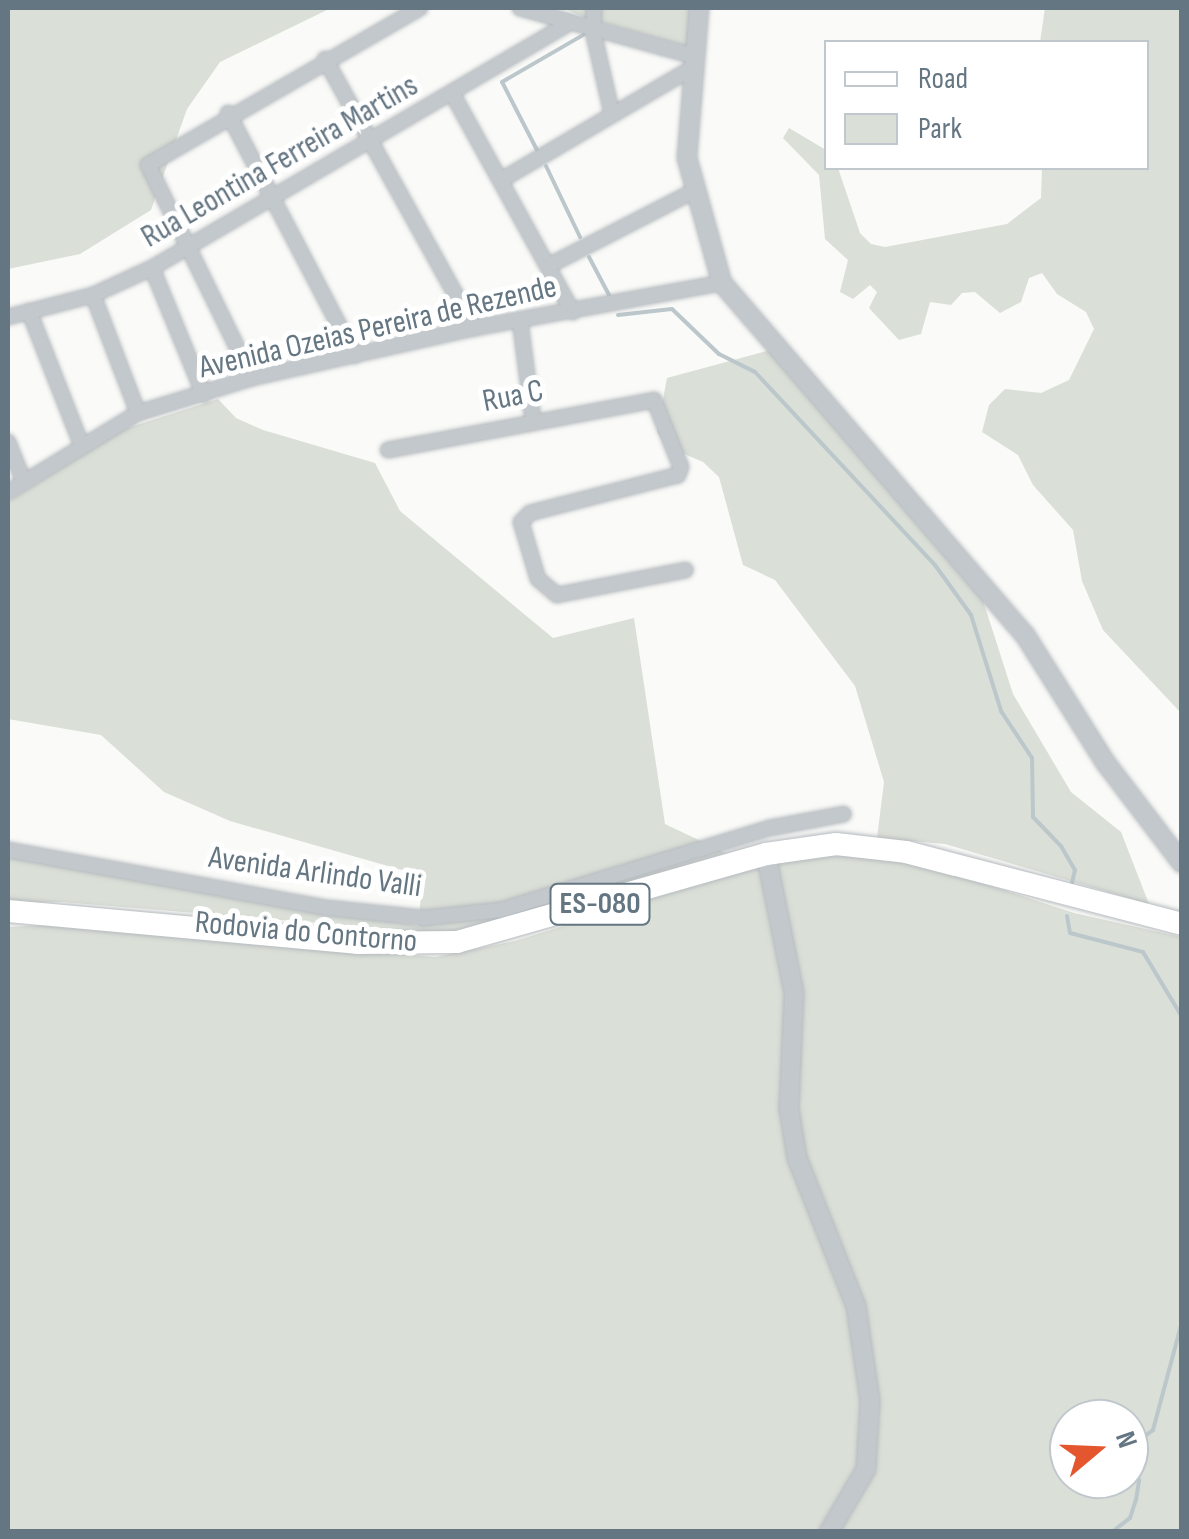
<!DOCTYPE html>
<html>
<head>
<meta charset="utf-8">
<style>
	body { margin:0 }
	#map { position:relative; width:1189px; height:1539px; overflow:hidden; background:#fafaf8; font-family:"Sofia Sans Condensed",sans-serif }
	div>[style] { position:absolute }
	[style*='--x'] { left:calc(var(--x)*1px); top:calc(var(--y)*1px); width:calc(var(--w)*1px); rotate:calc(var(--a)*1deg) }
	.green>* { inset:0; background:#dadfd7 }
	.stream>* { height:4px; margin:-2px; padding:0 2px; transform-origin:2px; border-radius:2px; background:#bbc7cb }
	.roads { filter:drop-shadow(0 0 2px #b5babe) drop-shadow(0 0 2px #b5babe) }
	.minor>* { height:14px; margin:-7px; padding:0 7px; transform-origin:7px; border-radius:7px; background:#c3c8cc }
	.tertiary>* { height:18px; margin:-9px; padding:0 9px; transform-origin:9px; border-radius:9px; background:#c3c8cc }
	.primary>* { height:22px; margin:-11px; padding:0 11px; transform-origin:11px; border-radius:11px; background:#fff }
	span { translate:-50% -50%; white-space:nowrap; text-align:center; line-height:1.15; -webkit-text-stroke:10px #fff; paint-order:stroke }
	.shield-label span { padding:2px 8px; background:#fff; border:2px solid; border-radius:8px; -webkit-text-stroke-width:0 }
	.shield-label { font-size:30px; color:#657683; font-weight:700 }
	.street-label { font-size:32px; color:#657683 }
	.frame { position:absolute; inset:0; border:10px solid #657683; pointer-events:none }
	.legend { position:absolute; left:824px; top:40px; width:325px; height:130px; box-sizing:border-box; background:#fff; border:2px solid #c1c8cd; margin:0; padding:12px 18px; list-style:none; font-size:30px; color:#657683 }
	.legend li { display:flex; align-items:center; gap:20px; height:50px }
	.legend b { width:50px; border:2px solid #c1c8cd }
	.north { position:absolute; left:1049px; top:1399px; width:100px; height:100px; box-sizing:border-box; background:#fff; border:2px solid #c1c8cd; border-radius:50%; rotate:71deg; font-size:28px; font-weight:700; line-height:40px; text-align:center; color:#657683 }
	.north::after { content:''; display:block; margin:auto; width:35px; height:45px; background:#e4572e; clip-path:polygon(50% 0,100% 100%,50% 72%,0 100%) }
</style>
</head>
<body>
<div id="map">
	<div class="green">
		<div style="clip-path:polygon(8px 8px,331px 8px,220px 62px,187px 109px,151px 210px,80px 254px,8px 269px)"></div>
		<div style="clip-path:polygon(563px 8px,695px 8px,689px 47px,586px 18px)"></div>
		<div style="clip-path:polygon(1045px 8px,1181px 8px,1181px 713px,1103px 630px,1082px 581px,1073px 530px,1033px 485px,1018px 455px,982px 432px,989px 405px,1005px 389px,1041px 393px,1069px 380px,1094px 329px,1086px 312px,1057px 294px,1042px 273px,1029px 278px,1021px 302px,1000px 313px,975px 292px,962px 293px,951px 305px,930px 302px,921px 334px,899px 340px,869px 308px,877px 292px,870px 285px,853px 299px,840px 292px,848px 260px,825px 239px,819px 175px,783px 138px,789px 128px,826px 150px,826px 168px,838px 168px,860px 233px,871px 244px,885px 247px,1007px 224px,1041px 198px,1042px 168px,1146px 168px,1146px 42px,1040px 42px)"></div>
		<div style="clip-path:polygon(770px 350px,979px 588px,1013px 694px,1071px 792px,1121px 832px,1149px 904px,945px 844px,877px 838px,884px 782px,855px 686px,775px 580px,743px 565px,719px 477px,703px 462px,666px 446px,657px 432px,667px 378px)"></div>
		<div style="clip-path:polygon(218px 399px,236px 418px,263px 430px,375px 463px,400px 511px,553px 638px,634px 618px,665px 824px,726px 853px,484px 928px,439px 933px,62px 902px,8px 903px,8px 855px,418px 926px,423px 876px,230px 821px,164px 792px,101px 735px,8px 719px,8px 501px,124px 429px)"></div>
		<div style="clip-path:polygon(evenodd,844px 855px,921px 863px,1074px 913px,1181px 937px,1181px 1531px,8px 1531px,8px 927px,62px 924px,435px 957px,515px 941px,778px 860px,844px 855px,1069px 1419px,1129px 1419px,1129px 1479px,1069px 1479px,1069px 1419px)"></div>
	</div>
	<div class="stream">
		<div style="--x:537;--y:150;--w:76;--a:-117.2"></div>
		<div style="--x:502;--y:82;--w:94;--a:-30.1"></div>
		<div style="--x:546;--y:166;--w:79;--a:64.4"></div>
		<div style="--x:589;--y:257;--w:43;--a:62.2"></div>
		<div style="--x:618;--y:315;--w:54;--a:-6.3"></div>
		<div style="--x:672;--y:309;--w:65;--a:43.8"></div>
		<div style="--x:719;--y:354;--w:40;--a:26.6"></div>
		<div style="--x:755;--y:372;--w:264;--a:47"></div>
		<div style="--x:935;--y:565;--w:62;--a:54.2"></div>
		<div style="--x:971;--y:615;--w:101;--a:72.6"></div>
		<div style="--x:1001;--y:711;--w:56;--a:56.6"></div>
		<div style="--x:1032;--y:758;--w:59;--a:89"></div>
		<div style="--x:1033;--y:817;--w:40;--a:46"></div>
		<div style="--x:1061;--y:846;--w:28;--a:60"></div>
		<div style="--x:1075;--y:870;--w:13;--a:103"></div>
		<div style="--x:1067;--y:916;--w:17;--a:80"></div>
		<div style="--x:1070;--y:933;--w:75;--a:14.6"></div>
		<div style="--x:1143;--y:952;--w:76;--a:59"></div>
		<div style="--x:1129;--y:1447;--w:29;--a:-35"></div>
		<div style="--x:1153;--y:1430;--w:112;--a:-75"></div>
		<div style="--x:1112;--y:1532;--w:23;--a:-38"></div>
		<div style="--x:1130;--y:1518;--w:19;--a:-72"></div>
		<div style="--x:1136;--y:1500;--w:20;--a:-81"></div>
		<div style="--x:1139;--y:1480;--w:29;--a:-110"></div>
	</div>
	<div class="roads">
		<div class="minor">
			<div style="--x:520;--y:8;--w:180;--a:15.5"></div>
			<div style="--x:594;--y:8;--w:23;--a:92"></div>
			<div style="--x:593;--y:31;--w:85;--a:77.1"></div>
			<div style="--x:325;--y:59;--w:308;--a:61"></div>
			<div style="--x:453;--y:95;--w:248;--a:61.1"></div>
			<div style="--x:228;--y:113;--w:274;--a:62.4"></div>
			<div style="--x:503;--y:179;--w:219;--a:-30.4"></div>
			<div style="--x:550;--y:265;--w:160;--a:-27.2"></div>
			<div style="--x:152;--y:268;--w:137;--a:67.7"></div>
			<div style="--x:93;--y:295;--w:126;--a:69.1"></div>
			<div style="--x:29;--y:311;--w:145;--a:68.6"></div>
			<div style="--x:8;--y:317;--w:88;--a:-14.5"></div>
			<div style="--x:93;--y:295;--w:65;--a:-24.6"></div>
			<div style="--x:152;--y:268;--w:481;--a:-30.4"></div>
			<div style="--x:520;--y:321;--w:100;--a:82.5"></div>
			<div style="--x:252;--y:378;--w:237;--a:-116"></div>
			<div style="--x:148;--y:165;--w:314;--a:-30"></div>
			<div style="--x:8;--y:442;--w:43;--a:68.2"></div>
			<div style="--x:388;--y:450;--w:271;--a:-10.6"></div>
			<div style="--x:654;--y:400;--w:72;--a:68.1"></div>
			<div style="--x:681;--y:467;--w:9;--a:111"></div>
			<div style="--x:678;--y:475;--w:153;--a:165.6"></div>
			<div style="--x:530;--y:513;--w:13;--a:135"></div>
			<div style="--x:521;--y:522;--w:59;--a:73.4"></div>
			<div style="--x:538;--y:579;--w:25;--a:40"></div>
			<div style="--x:557;--y:595;--w:131;--a:-11"></div>
			<div style="--x:8;--y:492;--w:152;--a:-31.3"></div>
			<div style="--x:138;--y:413;--w:119;--a:-17.1"></div>
			<div style="--x:252;--y:378;--w:228;--a:-12.7"></div>
			<div style="--x:474;--y:328;--w:252;--a:-10.3"></div>
			<div style="--x:8;--y:850;--w:325;--a:10.3"></div>
			<div style="--x:328;--y:908;--w:97;--a:5.9"></div>
			<div style="--x:424;--y:918;--w:77;--a:-5.9"></div>
			<div style="--x:501;--y:910;--w:281;--a:-17"></div>
			<div style="--x:770;--y:828;--w:75;--a:-10.7"></div>
		</div>
		<div class="tertiary">
			<div style="--x:699;--y:8;--w:150;--a:94.6"></div>
			<div style="--x:687;--y:158;--w:130;--a:74.4"></div>
			<div style="--x:722;--y:283;--w:464;--a:49.3"></div>
			<div style="--x:1025;--y:635;--w:150;--a:57.8"></div>
			<div style="--x:1105;--y:762;--w:127;--a:52.7"></div>
			<div style="--x:766;--y:854;--w:142;--a:78.6"></div>
			<div style="--x:794;--y:993;--w:116;--a:92.5"></div>
			<div style="--x:789;--y:1109;--w:50;--a:80.7"></div>
			<div style="--x:797;--y:1158;--w:159;--a:68.3"></div>
			<div style="--x:856;--y:1306;--w:96;--a:81.6"></div>
			<div style="--x:870;--y:1401;--w:68;--a:93.4"></div>
			<div style="--x:866;--y:1469;--w:73;--a:120.4"></div>
		</div>
		<div class="primary">
			<div style="--x:8;--y:911;--w:350;--a:5.2"></div>
			<div style="--x:357;--y:943;--w:100;--a:-0.6"></div>
			<div style="--x:457;--y:942;--w:321;--a:-15.9"></div>
			<div style="--x:766;--y:854;--w:71;--a:-8.1"></div>
			<div style="--x:836;--y:844;--w:70;--a:6.5"></div>
			<div style="--x:906;--y:852;--w:285;--a:14.6"></div>
		</div>
	</div>
	<div class="shield-label">
		<span style="left:600px;top:904px">ES-080</span>
	</div>
	<div class="street-label">
		<span style="left:280px;top:162px;rotate:-30deg">Rua Leontina Ferreira Martins</span>
		<span style="left:378px;top:328px;rotate:-13deg">Avenida Ozeias Pereira de Rezende</span>
		<span style="left:513px;top:397px;rotate:-11deg">Rua C</span>
		<span style="left:315px;top:873px;rotate:8deg">Avenida Arlindo Valli</span>
		<span style="left:306px;top:933px;rotate:5deg">Rodovia do Contorno</span>
	</div>
	<div class="frame"></div>
	<ul class="legend">
	<li><b style="height:12px;background:#fff"></b>Road</li>
	<li><b style="height:28px;background:#dadfd7"></b>Park</li>
	</ul>
	<div class="north">N</div>
</div>
</body>
</html>
